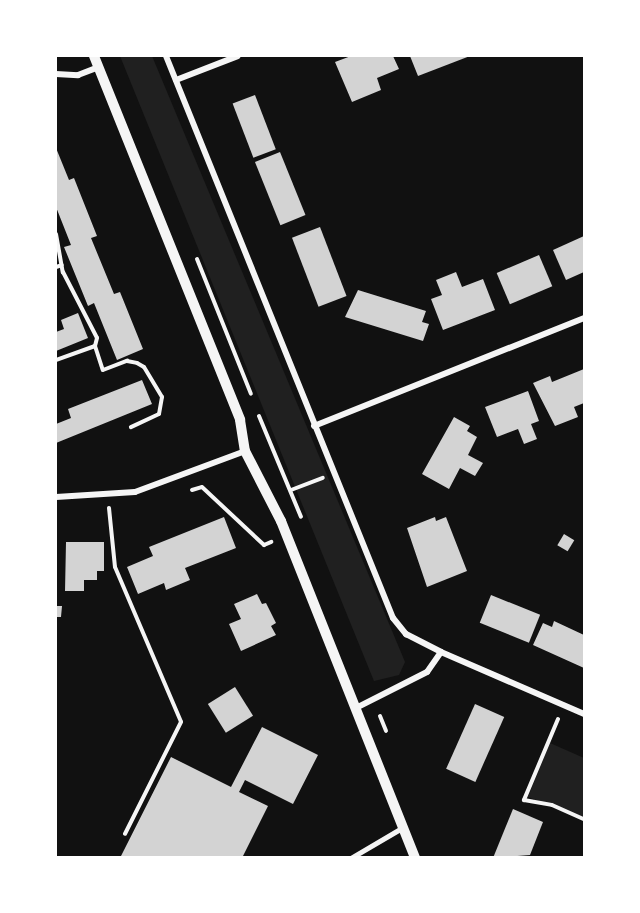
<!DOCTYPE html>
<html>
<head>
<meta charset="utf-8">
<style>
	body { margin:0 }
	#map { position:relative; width:640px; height:913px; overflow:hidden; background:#111; font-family:"Exo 2",sans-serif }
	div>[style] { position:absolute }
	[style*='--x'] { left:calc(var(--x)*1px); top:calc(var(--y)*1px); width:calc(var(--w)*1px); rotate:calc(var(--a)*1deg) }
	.green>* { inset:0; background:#202020 }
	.building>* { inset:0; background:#d3d3d3; transform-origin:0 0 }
	.path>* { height:4px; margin:-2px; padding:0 2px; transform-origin:2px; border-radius:2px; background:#f5f5f5 }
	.service>* { height:4.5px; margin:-2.25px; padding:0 2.25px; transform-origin:2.25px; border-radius:2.25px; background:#f5f5f5 }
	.minor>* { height:6px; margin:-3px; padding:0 3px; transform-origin:3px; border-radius:3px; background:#f5f5f5 }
	.tertiary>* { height:10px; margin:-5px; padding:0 5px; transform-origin:5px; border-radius:5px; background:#f5f5f5 }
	span { translate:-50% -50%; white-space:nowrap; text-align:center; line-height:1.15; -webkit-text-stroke:4.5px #fff; paint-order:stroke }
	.frame { position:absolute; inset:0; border:57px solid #fff; pointer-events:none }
</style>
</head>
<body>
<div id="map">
	<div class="green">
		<div style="clip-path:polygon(120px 56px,152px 56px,405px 662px,399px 675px,374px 681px)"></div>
		<div style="clip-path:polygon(550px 743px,584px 758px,584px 817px,528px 797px)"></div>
	</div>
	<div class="building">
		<div style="clip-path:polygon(351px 56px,393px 56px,399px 69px,377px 78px,381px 90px,352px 102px,335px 62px)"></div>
		<div style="clip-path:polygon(410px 56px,470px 56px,418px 76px)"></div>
		<div style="left:255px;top:95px;width:58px;height:24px;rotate:69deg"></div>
		<div style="clip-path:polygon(56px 148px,69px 180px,74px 178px,97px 236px,91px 238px,114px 294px,120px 292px,143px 349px,117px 360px,94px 303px,88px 306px,64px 247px,71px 245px,56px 207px)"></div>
		<div style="left:280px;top:152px;width:68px;height:27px;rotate:68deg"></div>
		<div style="left:320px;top:227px;width:74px;height:30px;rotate:69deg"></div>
		<div style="clip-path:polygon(584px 236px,584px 272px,566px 280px,553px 250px)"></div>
		<div style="left:539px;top:255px;width:34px;height:46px;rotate:67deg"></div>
		<div style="clip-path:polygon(456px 272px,462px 287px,483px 279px,495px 310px,443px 330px,431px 299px,442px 295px,436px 280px)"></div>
		<div style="clip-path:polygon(358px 290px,426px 311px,422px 322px,429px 324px,423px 341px,345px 317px)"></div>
		<div style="clip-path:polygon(78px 313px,88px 338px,56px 351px,56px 332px,64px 329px,61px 320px)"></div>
		<div style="clip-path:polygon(584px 369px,584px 403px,574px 407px,578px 417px,555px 426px,533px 383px,550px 376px,552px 382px)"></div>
		<div style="clip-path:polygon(142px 380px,152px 404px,56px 443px,56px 424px,71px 418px,68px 409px)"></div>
		<div style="clip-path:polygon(528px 391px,539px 421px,531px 424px,537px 439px,524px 444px,518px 429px,497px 437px,485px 407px)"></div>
		<div style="clip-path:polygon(454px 417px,470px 426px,467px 431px,477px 437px,468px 455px,483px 463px,475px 476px,460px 468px,449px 489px,422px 474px)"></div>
		<div style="clip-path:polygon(224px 517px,236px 548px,185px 568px,190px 580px,166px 590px,164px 583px,138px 594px,127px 567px,153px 556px,149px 547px)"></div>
		<div style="clip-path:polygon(435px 517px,436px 521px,446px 517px,467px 571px,427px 587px,407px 528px)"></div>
		<div style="left:564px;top:534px;width:12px;height:13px;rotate:31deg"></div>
		<div style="clip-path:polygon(66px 542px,104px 542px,104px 571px,97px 571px,97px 580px,84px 580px,84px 591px,65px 591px)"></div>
		<div style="clip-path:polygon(257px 594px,262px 604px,266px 603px,276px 623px,271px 626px,276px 635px,241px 651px,229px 624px,241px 619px,234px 604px)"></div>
		<div style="left:491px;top:595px;width:53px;height:30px;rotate:22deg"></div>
		<div style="clip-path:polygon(56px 606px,62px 606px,61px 617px,56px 617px)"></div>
		<div style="clip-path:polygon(554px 621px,584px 635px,584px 668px,533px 645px,543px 623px,552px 627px)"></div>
		<div style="left:235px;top:687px;width:34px;height:32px;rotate:58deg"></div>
		<div style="left:475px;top:704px;width:32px;height:71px;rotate:24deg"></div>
		<div style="clip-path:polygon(262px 727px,318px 755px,293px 804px,245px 780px,239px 792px,268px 806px,242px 858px,120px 858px,171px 757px,231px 787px)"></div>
		<div style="clip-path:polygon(513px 809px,543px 822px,530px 855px,493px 858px)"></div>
	</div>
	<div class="path">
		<div style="--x:56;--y:234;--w:39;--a:80"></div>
		<div style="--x:63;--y:272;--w:74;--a:62.7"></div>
		<div style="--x:97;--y:338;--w:8;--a:104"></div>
		<div style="--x:95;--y:346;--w:41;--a:160.3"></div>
		<div style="--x:197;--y:259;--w:145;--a:68.2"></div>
		<div style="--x:56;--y:267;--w:6;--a:-18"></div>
		<div style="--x:95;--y:346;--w:25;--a:72"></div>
		<div style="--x:103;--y:370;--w:26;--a:-21"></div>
		<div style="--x:127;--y:361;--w:10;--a:11"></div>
		<div style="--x:137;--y:363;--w:8;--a:30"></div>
		<div style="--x:144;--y:367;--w:35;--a:59"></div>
		<div style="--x:162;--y:397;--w:17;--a:100"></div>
		<div style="--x:159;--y:414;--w:31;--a:155"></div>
		<div style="--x:259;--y:416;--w:109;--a:67.4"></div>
		<div style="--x:192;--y:490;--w:10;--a:-17"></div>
		<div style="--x:202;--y:487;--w:85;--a:43.1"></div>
		<div style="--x:264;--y:545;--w:8;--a:-23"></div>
		<div style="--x:291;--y:490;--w:34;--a:-21"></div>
		<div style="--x:109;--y:508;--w:59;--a:84.2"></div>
		<div style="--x:115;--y:567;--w:168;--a:66.9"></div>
		<div style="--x:181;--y:722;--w:125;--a:116.6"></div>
		<div style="--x:380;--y:716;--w:16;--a:68"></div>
		<div style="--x:558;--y:719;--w:88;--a:112.8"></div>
		<div style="--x:524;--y:800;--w:28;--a:10"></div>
		<div style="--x:552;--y:805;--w:35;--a:24"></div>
	</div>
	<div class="service">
		<div style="--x:351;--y:858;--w:59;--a:-30.5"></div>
	</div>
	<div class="minor">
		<div style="--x:166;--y:56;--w:606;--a:68.01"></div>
		<div style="--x:393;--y:618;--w:21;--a:51"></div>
		<div style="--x:406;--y:634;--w:39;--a:27"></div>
		<div style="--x:441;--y:652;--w:24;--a:125"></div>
		<div style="--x:427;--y:672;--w:80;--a:153.1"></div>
		<div style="--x:56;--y:74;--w:22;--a:3"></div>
		<div style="--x:78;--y:75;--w:22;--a:-21"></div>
		<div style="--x:176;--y:80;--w:66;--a:-21.2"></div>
		<div style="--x:314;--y:426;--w:291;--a:-21.8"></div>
		<div style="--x:56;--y:497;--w:79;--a:-3.6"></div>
		<div style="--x:135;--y:492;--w:117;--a:-20.4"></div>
		<div style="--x:441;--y:652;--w:156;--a:23.4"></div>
	</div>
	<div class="tertiary">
		<div style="--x:94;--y:56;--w:392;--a:68.1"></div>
		<div style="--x:240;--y:420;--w:31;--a:81"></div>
		<div style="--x:245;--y:451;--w:79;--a:62.8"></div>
		<div style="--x:281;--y:521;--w:363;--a:68.3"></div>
	</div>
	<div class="frame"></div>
</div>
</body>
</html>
